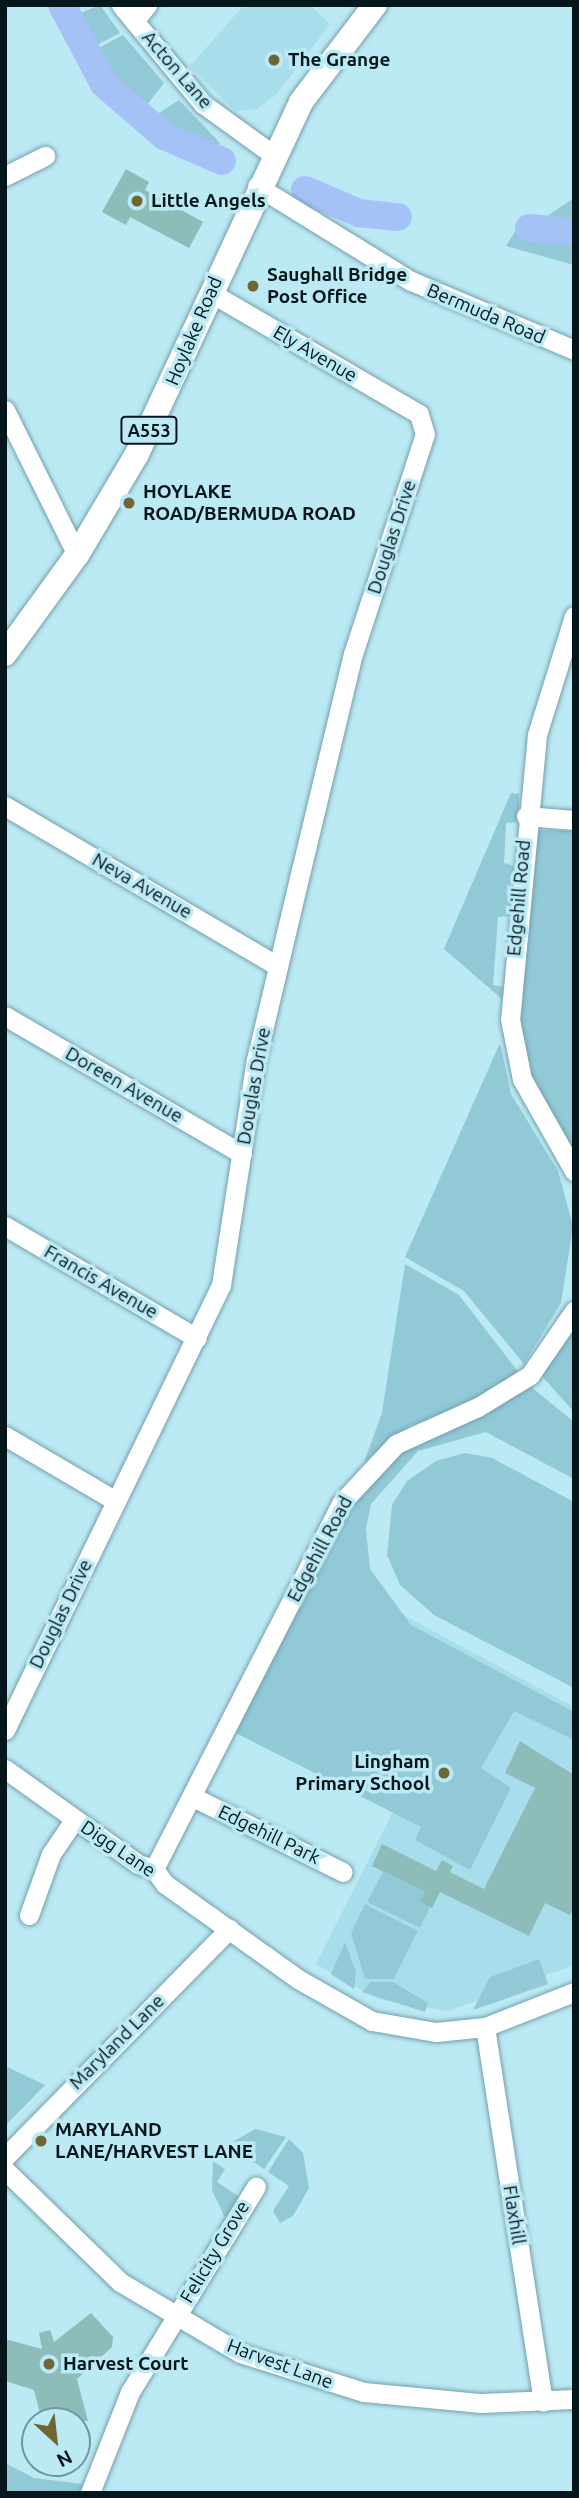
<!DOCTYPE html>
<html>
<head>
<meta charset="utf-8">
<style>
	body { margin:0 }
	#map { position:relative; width:579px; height:2498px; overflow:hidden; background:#bbe9f4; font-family:Ubuntu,sans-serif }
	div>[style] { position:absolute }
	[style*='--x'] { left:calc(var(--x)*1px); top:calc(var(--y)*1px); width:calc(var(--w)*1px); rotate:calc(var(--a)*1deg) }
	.built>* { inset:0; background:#a8deec }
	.green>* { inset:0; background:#91c9d7 }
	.river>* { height:28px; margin:-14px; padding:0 14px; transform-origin:14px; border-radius:14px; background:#a5c2f7 }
	.building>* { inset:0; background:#8dbcb9 }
	.roads { filter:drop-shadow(0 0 2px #74a0aa) drop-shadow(0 0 2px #74a0aa) }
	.minor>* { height:19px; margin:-9.5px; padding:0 9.5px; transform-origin:9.5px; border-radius:9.5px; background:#fff }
	.major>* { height:24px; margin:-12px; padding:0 12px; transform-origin:12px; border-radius:12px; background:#fff }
	.dots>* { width:19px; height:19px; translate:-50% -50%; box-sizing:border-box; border:4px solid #bbe9f4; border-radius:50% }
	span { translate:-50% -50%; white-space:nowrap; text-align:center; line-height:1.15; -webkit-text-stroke:7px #bbe9f4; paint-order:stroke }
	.shield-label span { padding:2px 5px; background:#bbe9f4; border:2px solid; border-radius:5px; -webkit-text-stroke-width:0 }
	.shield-label { font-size:18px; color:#06171c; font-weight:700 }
	.poi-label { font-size:19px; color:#06171c; font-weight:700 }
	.left { translate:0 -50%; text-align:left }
	.right { translate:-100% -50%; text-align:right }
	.street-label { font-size:19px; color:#06171c }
	.frame { position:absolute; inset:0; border:7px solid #06171c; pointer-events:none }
	.north { position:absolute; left:21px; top:2407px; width:70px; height:70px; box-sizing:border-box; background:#bbe9f4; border:2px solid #73959e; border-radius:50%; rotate:153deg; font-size:19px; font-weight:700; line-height:28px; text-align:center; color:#06171c }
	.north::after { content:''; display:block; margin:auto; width:24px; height:32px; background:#6f6632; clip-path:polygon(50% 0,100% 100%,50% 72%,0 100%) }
</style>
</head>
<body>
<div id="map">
	<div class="built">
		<div style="clip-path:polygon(244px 5px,310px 5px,330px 24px,277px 94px,257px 109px,235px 111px,190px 66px)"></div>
		<div style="clip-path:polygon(316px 1568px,574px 1707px,574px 1965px,448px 2011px,378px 1999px,316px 1964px,393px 1812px,236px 1733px)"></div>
	</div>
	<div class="green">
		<div style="clip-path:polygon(100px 5px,120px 33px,85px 51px,68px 18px)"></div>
		<div style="clip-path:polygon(123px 35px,164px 83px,140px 114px,104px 84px,87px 54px)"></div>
		<div style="clip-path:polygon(179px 100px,220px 143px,209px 156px,147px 121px)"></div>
		<div style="clip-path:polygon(574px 198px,574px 265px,506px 246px,518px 227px,529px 228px)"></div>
		<div style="clip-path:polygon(511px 793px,519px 794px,519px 822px,506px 823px,504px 863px,514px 866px,510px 916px,498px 917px,493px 985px,503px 987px,502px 999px,444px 949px)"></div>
		<div style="clip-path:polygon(540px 830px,574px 831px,574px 1153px,534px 1090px,516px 1022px,530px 842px)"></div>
		<div style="clip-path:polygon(500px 1043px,511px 1094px,558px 1171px,573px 1226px,561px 1303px,524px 1364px,464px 1291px,405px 1257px)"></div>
		<div style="clip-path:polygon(405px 1264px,459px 1295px,519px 1373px,474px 1401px,410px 1426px,364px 1462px,382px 1413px)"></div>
		<div style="clip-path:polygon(574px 1325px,574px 1412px,541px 1375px)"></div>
		<div style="clip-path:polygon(530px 1386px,574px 1422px,574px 1479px,486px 1432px,418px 1451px,371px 1504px,366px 1529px,370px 1569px,411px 1625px,574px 1712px,574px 1740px,514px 1711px,481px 1768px,511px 1788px,470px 1870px,415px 1840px,421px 1827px,236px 1733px,353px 1502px,401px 1450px,488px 1413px)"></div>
		<div style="clip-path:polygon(465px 1453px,492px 1458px,574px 1502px,574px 1688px,434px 1615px,400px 1585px,387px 1555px,392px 1505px,407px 1481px,436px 1461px)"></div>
		<div style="clip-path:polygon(383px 1872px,425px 1892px,420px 1902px,430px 1907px,420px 1928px,367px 1902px)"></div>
		<div style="clip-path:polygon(365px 1904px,418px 1931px,394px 1979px,365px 1979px,351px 1933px)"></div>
		<div style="clip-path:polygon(345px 1942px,356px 1972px,354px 1989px,331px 1974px)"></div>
		<div style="clip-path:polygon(539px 1959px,548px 1984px,473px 2010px,490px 1977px)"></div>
		<div style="clip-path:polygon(371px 1982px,393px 1982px,428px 2003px,425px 2012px,362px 1992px)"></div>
		<div style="clip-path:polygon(5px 2066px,45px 2085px,5px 2126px)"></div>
		<div style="clip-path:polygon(255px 2129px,286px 2137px,264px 2169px,237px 2151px,231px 2159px,222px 2148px)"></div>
		<div style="clip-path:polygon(289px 2139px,303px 2153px,309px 2188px,293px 2216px,280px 2223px,273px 2211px,289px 2186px,268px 2172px)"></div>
		<div style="clip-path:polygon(213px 2161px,225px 2169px,217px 2182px,241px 2198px,227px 2222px,212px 2190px)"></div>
		<div style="clip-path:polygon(5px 2463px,34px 2478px,82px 2484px,80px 2493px,5px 2493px)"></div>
	</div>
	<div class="river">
		<div style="--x:62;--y:5;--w:89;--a:62"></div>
		<div style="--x:104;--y:84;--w:79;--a:40.9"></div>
		<div style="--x:164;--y:136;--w:63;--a:23.3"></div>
		<div style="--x:305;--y:190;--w:59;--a:23.1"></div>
		<div style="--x:359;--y:213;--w:39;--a:6"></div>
		<div style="--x:529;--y:228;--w:45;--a:5.1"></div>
	</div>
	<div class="building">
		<div style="clip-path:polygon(126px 169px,149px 182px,145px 190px,203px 222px,189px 248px,130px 217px,126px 225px,102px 212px)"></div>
		<div style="clip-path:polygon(520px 1741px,574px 1775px,574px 1907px,570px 1915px,545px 1903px,529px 1936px,440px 1892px,432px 1908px,420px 1902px,425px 1892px,372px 1866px,382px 1844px,436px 1871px,442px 1860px,453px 1866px,450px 1872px,484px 1889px,535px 1788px,505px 1773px)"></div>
		<div style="clip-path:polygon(91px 2313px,113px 2337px,112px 2347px,77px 2379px,88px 2421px,42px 2421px,34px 2390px,5px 2381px,5px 2339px,42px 2349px,39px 2333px,50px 2330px,54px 2342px)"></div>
	</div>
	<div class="roads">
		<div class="minor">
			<div style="--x:121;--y:5;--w:129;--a:50.4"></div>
			<div style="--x:203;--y:104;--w:85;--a:35.9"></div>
			<div style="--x:134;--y:21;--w:21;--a:-51"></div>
			<div style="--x:5;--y:176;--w:45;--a:-26.6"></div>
			<div style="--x:257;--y:186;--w:181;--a:31.7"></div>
			<div style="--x:411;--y:281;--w:177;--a:22.9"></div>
			<div style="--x:5;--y:410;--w:162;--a:63.6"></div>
			<div style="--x:574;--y:616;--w:125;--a:107.3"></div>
			<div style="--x:537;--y:735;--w:285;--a:95.4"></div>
			<div style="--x:510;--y:1019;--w:61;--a:78.7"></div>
			<div style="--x:522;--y:1079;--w:106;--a:60.5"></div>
			<div style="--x:5;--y:806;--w:316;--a:30.4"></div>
			<div style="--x:526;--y:816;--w:48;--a:4.8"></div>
			<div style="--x:5;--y:1016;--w:274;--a:30.2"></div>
			<div style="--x:5;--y:1226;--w:222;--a:30.3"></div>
			<div style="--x:5;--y:1436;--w:129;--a:30.4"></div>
			<div style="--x:5;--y:1730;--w:495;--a:-64.1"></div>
			<div style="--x:221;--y:1285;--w:228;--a:-81.2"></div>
			<div style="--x:256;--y:1060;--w:195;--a:-76.7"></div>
			<div style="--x:301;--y:870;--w:222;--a:-76.5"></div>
			<div style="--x:353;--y:654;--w:231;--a:-71.9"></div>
			<div style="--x:425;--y:434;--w:21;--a:-107"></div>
			<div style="--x:419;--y:414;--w:241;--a:-149.8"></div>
			<div style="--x:5;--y:1769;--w:163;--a:35.5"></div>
			<div style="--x:138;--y:1864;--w:17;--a:17"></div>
			<div style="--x:154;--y:1869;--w:19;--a:54"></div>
			<div style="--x:165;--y:1884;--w:163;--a:35.5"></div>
			<div style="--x:298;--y:1979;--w:85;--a:29.6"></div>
			<div style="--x:372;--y:2021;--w:65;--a:9.8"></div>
			<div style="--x:436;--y:2032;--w:49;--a:-5.8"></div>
			<div style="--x:485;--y:2027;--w:96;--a:-21.5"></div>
			<div style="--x:195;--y:1798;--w:165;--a:26.6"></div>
			<div style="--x:154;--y:1869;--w:412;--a:-62.9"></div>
			<div style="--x:342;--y:1502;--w:79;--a:-47"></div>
			<div style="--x:396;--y:1444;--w:90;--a:-24.3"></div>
			<div style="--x:478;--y:1407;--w:61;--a:-31.6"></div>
			<div style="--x:530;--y:1375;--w:78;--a:-55.5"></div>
			<div style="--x:29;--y:1915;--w:65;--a:-70.2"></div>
			<div style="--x:51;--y:1854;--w:41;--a:-55.9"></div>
			<div style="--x:485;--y:2027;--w:379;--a:81.2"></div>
			<div style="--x:5;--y:2157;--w:320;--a:-45.5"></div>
			<div style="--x:5;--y:2170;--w:161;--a:44.2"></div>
			<div style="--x:120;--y:2282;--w:139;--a:30.6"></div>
			<div style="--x:240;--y:2353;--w:130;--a:17.5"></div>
			<div style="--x:364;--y:2392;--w:118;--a:5.4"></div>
			<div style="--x:481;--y:2403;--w:93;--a:-2.5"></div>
			<div style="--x:90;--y:2493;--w:109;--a:-68.4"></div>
			<div style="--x:130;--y:2392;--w:241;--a:-58.5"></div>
		</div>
		<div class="major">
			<div style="--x:5;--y:654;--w:122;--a:-54"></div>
			<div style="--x:77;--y:555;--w:117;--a:-59.3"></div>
			<div style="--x:137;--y:454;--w:388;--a:-65"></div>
			<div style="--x:301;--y:102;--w:122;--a:-52.7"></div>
		</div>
	</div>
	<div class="dots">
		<div style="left:274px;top:60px;background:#6f6632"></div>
		<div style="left:137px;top:201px;background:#6f6632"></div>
		<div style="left:253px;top:286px;background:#6f6632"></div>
		<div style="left:129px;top:503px;background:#6f6632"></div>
		<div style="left:444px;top:1773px;background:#6f6632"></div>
		<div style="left:41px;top:2141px;background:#6f6632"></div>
		<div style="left:49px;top:2364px;background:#6f6632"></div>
	</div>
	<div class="shield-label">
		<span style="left:149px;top:430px">A553</span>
	</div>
	<div class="poi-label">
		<span class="left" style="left:288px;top:60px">The Grange</span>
		<span class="left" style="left:151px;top:201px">Little Angels</span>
		<span class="left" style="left:267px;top:286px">Saughall Bridge<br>Post Office</span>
		<span class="left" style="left:143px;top:503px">HOYLAKE<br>ROAD/BERMUDA ROAD</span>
		<span class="right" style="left:430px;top:1773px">Lingham<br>Primary School</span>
		<span class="left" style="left:55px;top:2141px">MARYLAND<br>LANE/HARVEST LANE</span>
		<span class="left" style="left:63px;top:2364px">Harvest Court</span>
	</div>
	<div class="street-label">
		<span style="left:177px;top:70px;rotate:49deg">Acton Lane</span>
		<span style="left:486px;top:314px;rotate:23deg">Bermuda Road</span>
		<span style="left:194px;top:331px;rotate:-67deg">Hoylake Road</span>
		<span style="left:315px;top:354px;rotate:30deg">Ely Avenue</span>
		<span style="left:392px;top:537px;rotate:-72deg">Douglas Drive</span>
		<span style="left:142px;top:886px;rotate:30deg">Neva Avenue</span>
		<span style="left:519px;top:898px;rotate:-85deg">Edgehill Road</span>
		<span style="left:124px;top:1085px;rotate:30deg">Doreen Avenue</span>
		<span style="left:254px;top:1086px;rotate:-80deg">Douglas Drive</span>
		<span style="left:101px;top:1282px;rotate:30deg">Francis Avenue</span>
		<span style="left:320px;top:1549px;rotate:-62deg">Edgehill Road</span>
		<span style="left:61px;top:1614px;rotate:-64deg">Douglas Drive</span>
		<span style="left:269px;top:1835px;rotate:26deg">Edgehill Park</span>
		<span style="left:118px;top:1849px;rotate:34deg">Digg Lane</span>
		<span style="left:117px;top:2042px;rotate:-45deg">Maryland Lane</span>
		<span style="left:514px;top:2215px;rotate:81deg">Flaxhill</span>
		<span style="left:215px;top:2252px;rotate:-59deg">Felicity Grove</span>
		<span style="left:280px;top:2364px;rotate:20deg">Harvest Lane</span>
	</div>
	<div class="frame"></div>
	<div class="north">N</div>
</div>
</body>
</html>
